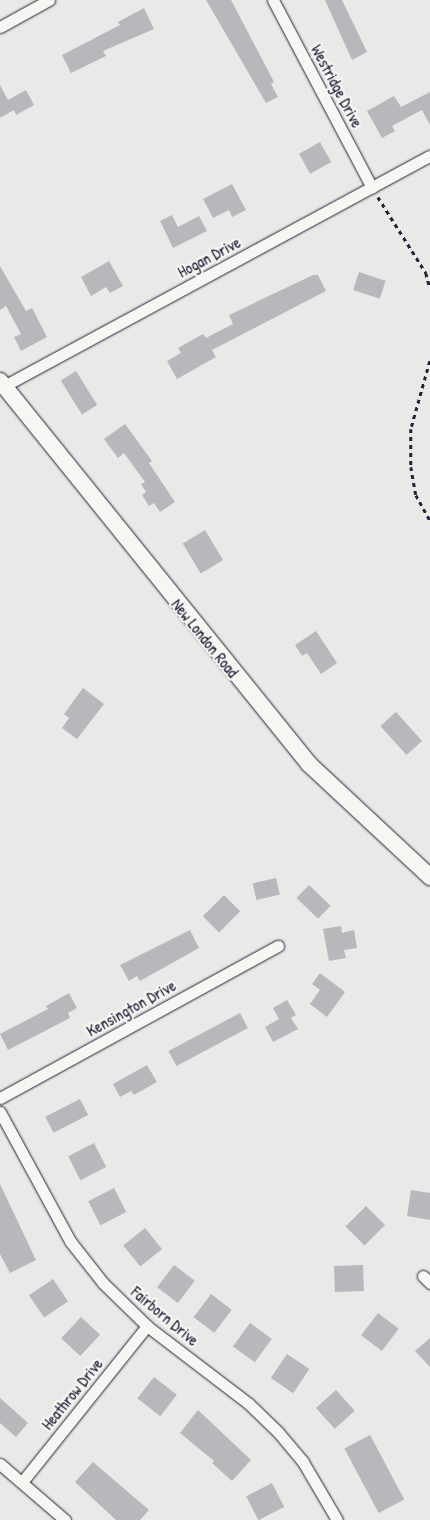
<!DOCTYPE html>
<html>
<head>
<meta charset="utf-8">
<style>
	body { margin:0 }
	#map { position:relative; width:430px; height:1520px; overflow:hidden; background:#e9e9e7; font-family:"Patrick Hand",sans-serif }
	div>[style] { position:absolute }
	[style*='--x'] { left:calc(var(--x)*1px); top:calc(var(--y)*1px); width:calc(var(--w)*1px); rotate:calc(var(--a)*1deg) }
	.building>* { inset:0; background:#b8b8bc; transform-origin:0 0 }
	.path>* { height:2.5px; margin-top:-1.25px; transform-origin:0; background:repeating-linear-gradient(90deg,#22223b 0 4px,transparent 0 8px) }
	.roads { filter:drop-shadow(0 0 1px #22223b) drop-shadow(0 0 1px #22223b) }
	.street>* { height:11px; margin:-5.5px; padding:0 5.5px; transform-origin:5.5px; border-radius:5.5px; background:#f6f6f2 }
	.secondary>* { height:16px; margin:-8px; padding:0 8px; transform-origin:8px; border-radius:8px; background:#f6f6f2 }
	span { translate:-50% -50%; white-space:nowrap; text-align:center; line-height:1.15; -webkit-text-stroke:4.5px #f6f6f2; paint-order:stroke }
	.street-label { font-size:16px; color:#22223b }
</style>
</head>
<body>
<div id="map">
	<div class="building">
		<div style="clip-path:polygon(206px 0,231px 0,274px 82px,271px 84px,278px 97px,266px 103px)"></div>
		<div style="clip-path:polygon(325px 0,342px 0,367px 52px,352px 60px)"></div>
		<div style="clip-path:polygon(144px 8px,154px 29px,103px 51px,106px 56px,71px 73px,62px 55px,120px 25px,118px 22px)"></div>
		<div style="clip-path:polygon(0 85px,8px 100px,26px 90px,34px 105px,16px 115px,14px 110px,0 118px)"></div>
		<div style="clip-path:polygon(430px 92px,430px 125px,422px 110px,392px 126px,395px 131px,382px 138px,367px 111px,394px 96px,401px 107px)"></div>
		<div style="left:320px;top:142px;width:23px;height:24px;rotate:61deg"></div>
		<div style="clip-path:polygon(232px 184px,246px 210px,232px 217px,229px 210px,213px 218px,203px 199px)"></div>
		<div style="clip-path:polygon(172px 215px,178px 227px,199px 216px,207px 231px,173px 248px,160px 221px)"></div>
		<div style="clip-path:polygon(109px 261px,123px 286px,110px 293px,106px 287px,91px 296px,81px 277px)"></div>
		<div style="clip-path:polygon(0 266px,26px 311px,32px 308px,47px 337px,21px 351px,14px 337px,21px 334px,6px 306px,0 310px)"></div>
		<div style="left:359px;top:272px;width:28px;height:19px;rotate:18deg"></div>
		<div style="clip-path:polygon(313px 275px,318px 275px,326px 291px,212px 350px,216px 357px,177px 379px,167px 361px,181px 353px,178px 348px,203px 334px,206px 338px,233px 324px,229px 315px)"></div>
		<div style="left:76px;top:371px;width:40px;height:18px;rotate:58deg"></div>
		<div style="clip-path:polygon(125px 424px,152px 461px,149px 463px,175px 502px,160px 512px,154px 503px,149px 506px,142px 495px,146px 492px,141px 484px,145px 482px,124px 453px,118px 458px,104px 439px)"></div>
		<div style="left:205px;top:530px;width:35px;height:26px;rotate:59deg"></div>
		<div style="clip-path:polygon(316px 631px,337px 663px,321px 674px,307px 653px,302px 656px,295px 645px)"></div>
		<div style="clip-path:polygon(83px 688px,104px 704px,77px 739px,62px 728px,69px 718px,64px 714px)"></div>
		<div style="left:396px;top:712px;width:39px;height:21px;rotate:48deg"></div>
		<div style="left:276px;top:878px;width:17px;height:24px;rotate:77deg"></div>
		<div style="left:309px;top:885px;width:30px;height:18px;rotate:44deg"></div>
		<div style="left:224px;top:895px;width:23px;height:30px;rotate:45deg"></div>
		<div style="clip-path:polygon(341px 926px,342px 933px,354px 930px,357px 948px,344px 950px,346px 958px,329px 961px,323px 929px)"></div>
		<div style="clip-path:polygon(190px 930px,199px 948px,140px 981px,137px 976px,129px 981px,120px 965px)"></div>
		<div style="clip-path:polygon(320px 973px,345px 992px,327px 1017px,310px 1004px,320px 990px,312px 984px)"></div>
		<div style="clip-path:polygon(69px 993px,77px 1008px,68px 1013px,70px 1018px,8px 1050px,0 1034px,48px 1009px,46px 1006px)"></div>
		<div style="clip-path:polygon(287px 1000px,296px 1015px,291px 1018px,298px 1029px,273px 1042px,265px 1027px,279px 1019px,273px 1008px)"></div>
		<div style="left:240px;top:1013px;width:17px;height:81px;rotate:62deg"></div>
		<div style="clip-path:polygon(147px 1065px,157px 1082px,134px 1095px,131px 1091px,120px 1097px,113px 1084px)"></div>
		<div style="left:80px;top:1099px;width:18px;height:39px;rotate:63deg"></div>
		<div style="left:94px;top:1143px;width:27px;height:29px;rotate:63deg"></div>
		<div style="clip-path:polygon(0 1184px,36px 1260px,10px 1273px,0 1254px)"></div>
		<div style="left:114px;top:1188px;width:27px;height:29px;rotate:63deg"></div>
		<div style="clip-path:polygon(411px 1190px,430px 1193px,430px 1220px,407px 1216px)"></div>
		<div style="left:366px;top:1206px;width:27px;height:29px;rotate:45deg"></div>
		<div style="left:145px;top:1228px;width:27px;height:28px;rotate:51deg"></div>
		<div style="left:174px;top:1265px;width:26px;height:28px;rotate:37deg"></div>
		<div style="left:363px;top:1265px;width:26px;height:29px;rotate:88deg"></div>
		<div style="left:53px;top:1279px;width:27px;height:29px;rotate:56deg"></div>
		<div style="left:211px;top:1294px;width:26px;height:29px;rotate:37deg"></div>
		<div style="left:378px;top:1313px;width:26px;height:28px;rotate:37deg"></div>
		<div style="left:81px;top:1317px;width:26px;height:29px;rotate:43deg"></div>
		<div style="left:250px;top:1323px;width:27px;height:29px;rotate:36deg"></div>
		<div style="clip-path:polygon(430px 1338px,430px 1367px,415px 1351px)"></div>
		<div style="left:287px;top:1354px;width:27px;height:29px;rotate:34deg"></div>
		<div style="left:154px;top:1377px;width:29px;height:27px;rotate:38deg"></div>
		<div style="left:336px;top:1390px;width:28px;height:27px;rotate:48deg"></div>
		<div style="clip-path:polygon(0 1398px,28px 1423px,16px 1437px,0 1423px)"></div>
		<div style="clip-path:polygon(198px 1410px,251px 1460px,232px 1481px,212px 1463px,214px 1461px,180px 1433px)"></div>
		<div style="left:370px;top:1435px;width:73px;height:29px;rotate:62deg"></div>
		<div style="clip-path:polygon(93px 1462px,149px 1510px,140px 1520px,116px 1520px,75px 1482px)"></div>
		<div style="left:272px;top:1483px;width:27px;height:29px;rotate:63deg"></div>
	</div>
	<div class="path">
		<div style="--x:378;--y:197;--w:90;--a:57.7"></div>
		<div style="--x:426;--y:273;--w:16;--a:75"></div>
		<div style="--x:430;--y:361;--w:71;--a:105.6"></div>
		<div style="--x:411;--y:429;--w:38;--a:90"></div>
		<div style="--x:411;--y:467;--w:28;--a:80"></div>
		<div style="--x:416;--y:495;--w:29;--a:61"></div>
	</div>
	<div class="roads">
		<div class="street">
			<div style="--x:273;--y:0;--w:212;--a:62.2"></div>
			<div style="--x:0;--y:27;--w:56;--a:-28.9"></div>
			<div style="--x:4;--y:386;--w:484;--a:-28.4"></div>
			<div style="--x:0;--y:1098;--w:317;--a:-28.7"></div>
			<div style="--x:0;--y:1112;--w:147;--a:61.5"></div>
			<div style="--x:70;--y:1241;--w:53;--a:51.8"></div>
			<div style="--x:103;--y:1283;--w:62;--a:44.3"></div>
			<div style="--x:147;--y:1326;--w:128;--a:37.4"></div>
			<div style="--x:249;--y:1404;--w:40;--a:44"></div>
			<div style="--x:278;--y:1432;--w:39;--a:50"></div>
			<div style="--x:303;--y:1462;--w:67;--a:59.6"></div>
			<div style="--x:423;--y:1276;--w:10;--a:45"></div>
			<div style="--x:0;--y:1464;--w:86;--a:40.7"></div>
			<div style="--x:22;--y:1482;--w:200;--a:-51.3"></div>
		</div>
		<div class="secondary">
			<div style="--x:0;--y:381;--w:492;--a:51.1"></div>
			<div style="--x:309;--y:764;--w:166;--a:43"></div>
		</div>
	</div>
	<div class="street-label">
		<span style="left:337px;top:86px;rotate:62deg">Westridge Drive</span>
		<span style="left:209px;top:257px;rotate:-28deg">Hogan Drive</span>
		<span style="left:205px;top:638px;rotate:51deg">New London Road</span>
		<span style="left:131px;top:1008px;rotate:-29deg">Kensington Drive</span>
		<span style="left:165px;top:1316px;rotate:40deg">Fairborn Drive</span>
		<span style="left:72px;top:1394px;rotate:-51deg">Heathrow Drive</span>
	</div>
</div>
</body>
</html>
